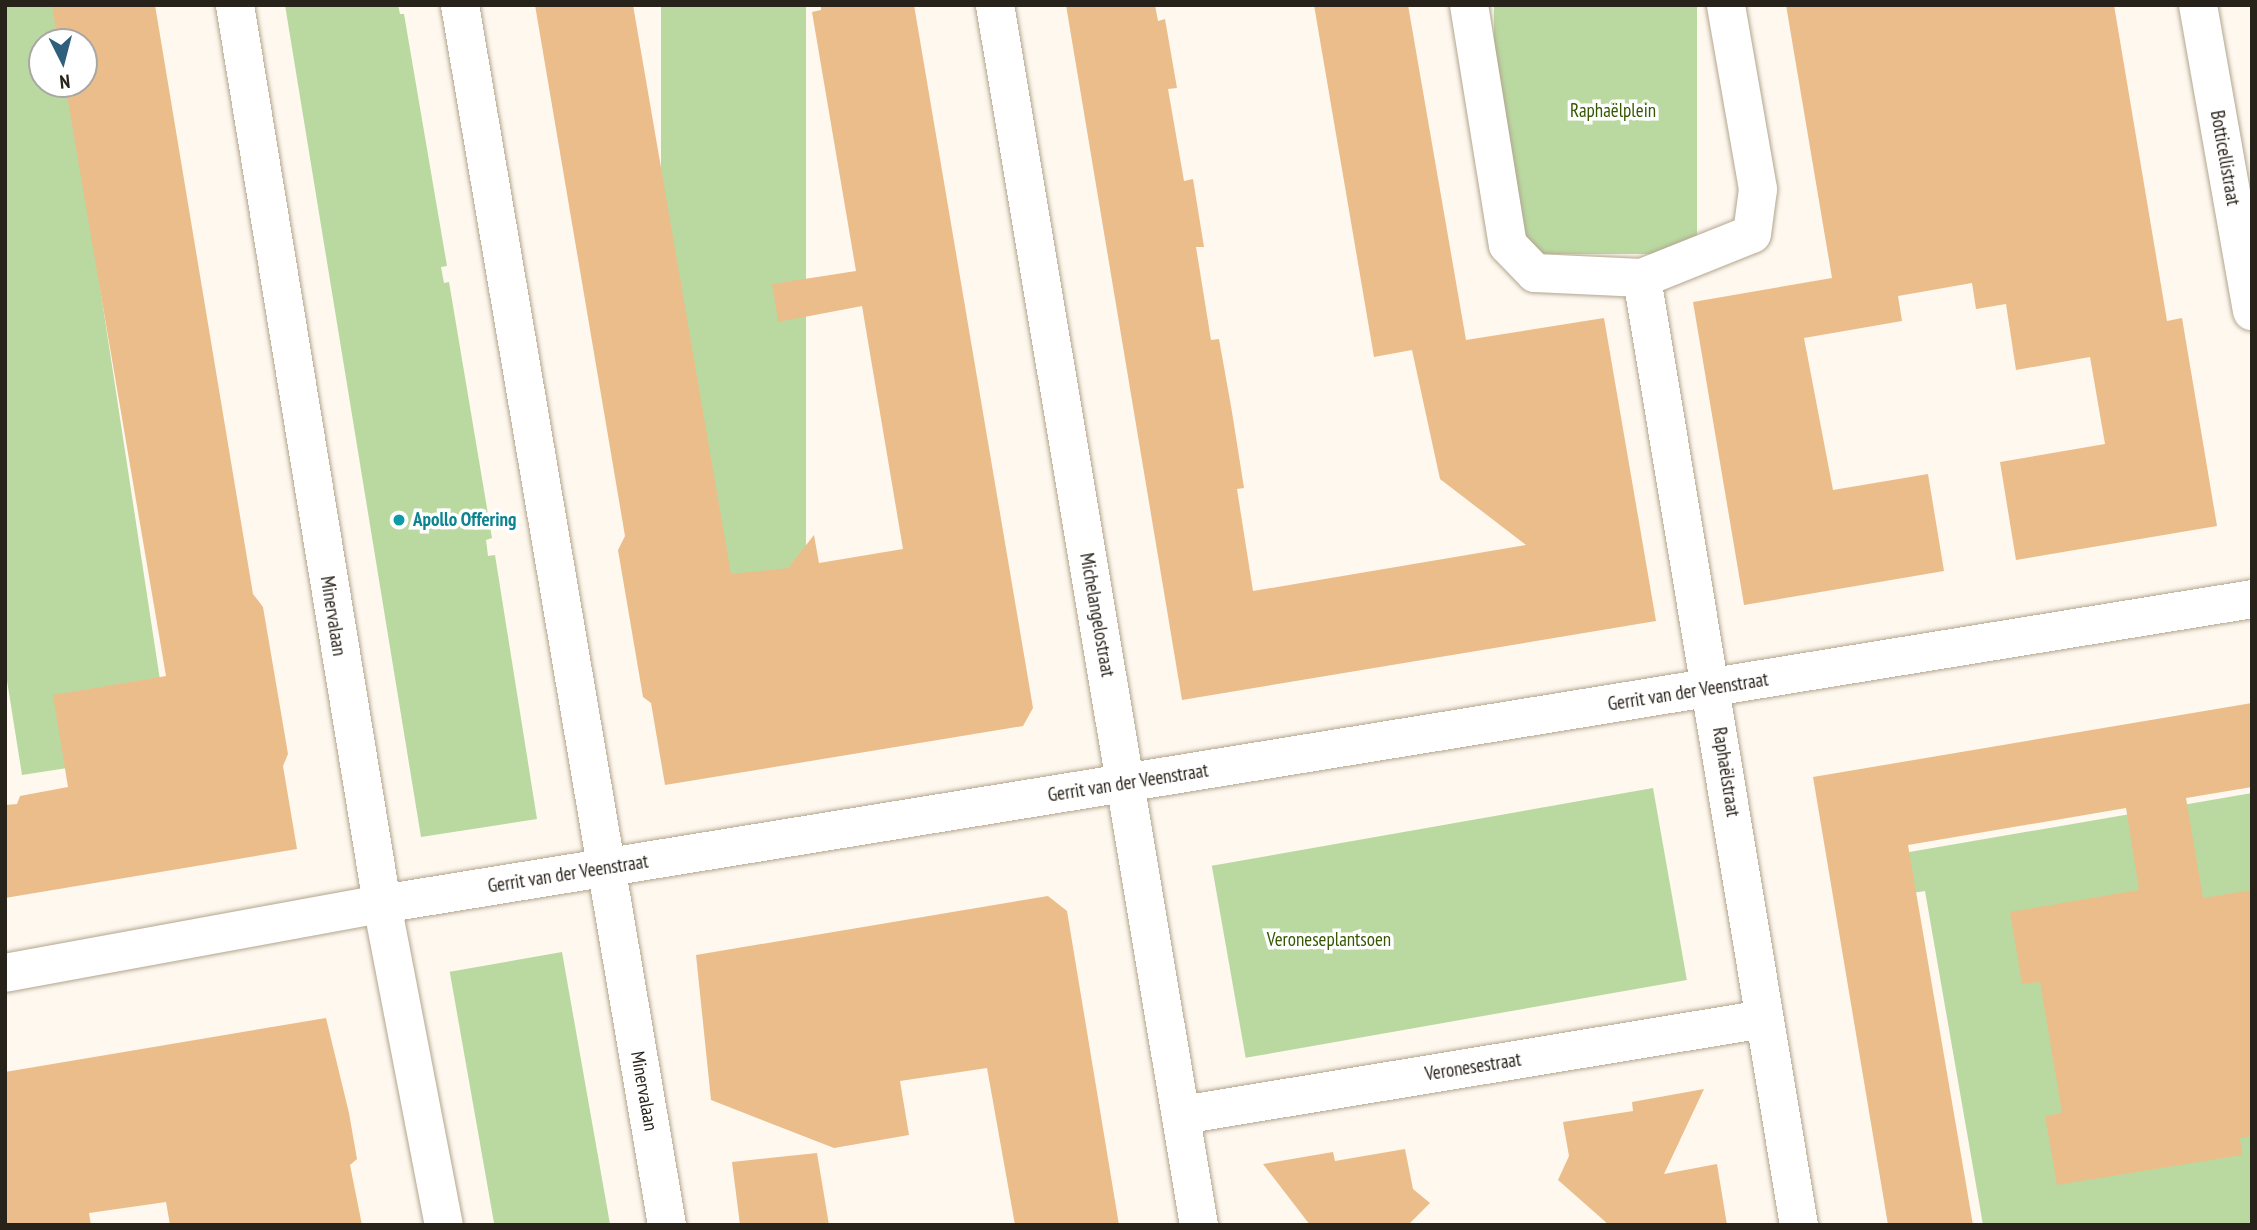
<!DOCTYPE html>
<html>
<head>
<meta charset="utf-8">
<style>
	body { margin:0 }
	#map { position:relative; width:2257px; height:1230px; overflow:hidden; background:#fef8ef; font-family:"PT Sans Narrow",sans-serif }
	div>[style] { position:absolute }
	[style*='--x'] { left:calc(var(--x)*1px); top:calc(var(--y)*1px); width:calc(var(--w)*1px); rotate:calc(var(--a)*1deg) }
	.green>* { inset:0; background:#bad9a1; transform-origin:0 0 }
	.building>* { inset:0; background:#ebbd8a }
	.roads { filter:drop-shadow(0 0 2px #b3a58e) drop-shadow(0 0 2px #b3a58e) }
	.street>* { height:38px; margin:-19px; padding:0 19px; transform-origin:19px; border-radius:19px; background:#fff }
	.dots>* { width:19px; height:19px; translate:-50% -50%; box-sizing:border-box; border:4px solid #fff; border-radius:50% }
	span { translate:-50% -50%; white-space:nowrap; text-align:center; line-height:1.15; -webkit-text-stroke:7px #fff; paint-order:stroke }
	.park-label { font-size:19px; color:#345700 }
	.street-label { font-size:19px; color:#28231a }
	.culture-label { font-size:19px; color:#0d838f; font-weight:700 }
	.left { translate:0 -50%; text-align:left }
	.frame { position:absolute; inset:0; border:7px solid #28231a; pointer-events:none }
	.north { position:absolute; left:28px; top:28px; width:70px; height:70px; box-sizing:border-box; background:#fff; border:2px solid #a9a7a3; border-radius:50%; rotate:174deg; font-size:19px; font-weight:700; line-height:28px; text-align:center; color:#28231a }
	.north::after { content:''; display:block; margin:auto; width:24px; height:32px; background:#2e5f7d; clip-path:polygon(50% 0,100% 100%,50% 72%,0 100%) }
</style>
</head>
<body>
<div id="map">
	<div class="green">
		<div style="clip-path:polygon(5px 5px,56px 5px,62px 42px,42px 42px,42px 84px,69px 84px,171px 752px,22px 775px,5px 668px)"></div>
		<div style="clip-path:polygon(285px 5px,398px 5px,400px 14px,404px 14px,447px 266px,441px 267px,444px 283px,449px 282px,492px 538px,486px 540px,488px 556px,495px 555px,537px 819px,421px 837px)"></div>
		<div style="left:661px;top:5px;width:145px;height:648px"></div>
		<div style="left:1494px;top:5px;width:203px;height:249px"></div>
		<div style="left:1653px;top:788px;width:195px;height:448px;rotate:80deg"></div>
		<div style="clip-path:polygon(2252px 793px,2252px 1225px,1983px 1225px,1925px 891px,1900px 895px,1892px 855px)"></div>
		<div style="left:562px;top:952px;width:277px;height:114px;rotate:80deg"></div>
	</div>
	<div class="building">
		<div style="clip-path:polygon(52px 5px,155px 5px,253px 594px,263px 607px,278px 695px,288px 754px,283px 766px,297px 849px,5px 898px,5px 805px,17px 804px,20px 796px,68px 787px,53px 695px,166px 676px,65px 84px,84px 84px,84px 42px,58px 42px)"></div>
		<div style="clip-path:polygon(535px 5px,633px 5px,731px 574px,788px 568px,814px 535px,819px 563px,903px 549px,862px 306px,778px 322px,772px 284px,856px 271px,812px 12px,821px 10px,821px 5px,914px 5px,1033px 708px,1023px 726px,665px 785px,651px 703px,643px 697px,618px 550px,625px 536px)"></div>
		<div style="clip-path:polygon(1066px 5px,1155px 5px,1158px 21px,1165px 19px,1177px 88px,1168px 89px,1184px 181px,1193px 179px,1204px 247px,1196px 247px,1211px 340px,1219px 339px,1232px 412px,1244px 488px,1237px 489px,1253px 591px,1526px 545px,1440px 479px,1412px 350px,1374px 357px,1314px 5px,1408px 5px,1466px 340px,1604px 318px,1656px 621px,1182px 700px)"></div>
		<div style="clip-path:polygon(1786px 5px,2114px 5px,2167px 321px,2182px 318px,2217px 526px,2016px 560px,2000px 462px,2105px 444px,2090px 357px,2016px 370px,2006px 304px,1976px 309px,1972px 283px,1898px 296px,1902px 321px,1804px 338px,1833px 490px,1928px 474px,1944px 571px,1744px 605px,1693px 302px,1832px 278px)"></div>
		<div style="clip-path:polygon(2252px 703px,2252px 787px,2186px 798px,2203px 898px,2252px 890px,2252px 1136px,2240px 1138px,2242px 1155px,2057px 1185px,2045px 1116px,2062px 1113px,2040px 982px,2022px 984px,2010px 912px,2139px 890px,2126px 808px,1908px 845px,1973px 1225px,1888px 1225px,1813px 777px)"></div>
		<div style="clip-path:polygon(1048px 896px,1067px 911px,1119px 1225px,1015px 1225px,987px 1068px,900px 1081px,909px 1135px,834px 1148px,711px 1100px,696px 955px)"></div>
		<div style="clip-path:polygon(326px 1018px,349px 1113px,357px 1159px,350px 1165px,362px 1225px,170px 1225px,166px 1202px,89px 1213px,91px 1225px,5px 1225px,5px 1072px)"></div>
		<div style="clip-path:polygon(1704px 1089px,1664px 1174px,1717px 1164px,1727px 1225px,1609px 1225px,1558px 1180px,1569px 1156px,1563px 1122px,1633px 1111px,1632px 1102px)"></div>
		<div style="clip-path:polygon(1405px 1149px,1413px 1189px,1430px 1203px,1408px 1225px,1310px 1225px,1263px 1164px,1333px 1152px,1335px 1161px)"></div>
		<div style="clip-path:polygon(817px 1153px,829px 1225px,740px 1225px,732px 1162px)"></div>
	</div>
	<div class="roads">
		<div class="street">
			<div style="--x:235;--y:5;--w:911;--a:80.71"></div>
			<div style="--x:382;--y:904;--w:327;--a:79.1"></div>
			<div style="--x:460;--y:5;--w:1237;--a:80.37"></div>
			<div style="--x:995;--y:5;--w:1237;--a:80.51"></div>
			<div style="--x:1469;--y:5;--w:243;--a:80.8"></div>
			<div style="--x:1508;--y:245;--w:39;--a:46"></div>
			<div style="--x:1535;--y:273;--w:107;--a:2.7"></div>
			<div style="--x:1642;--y:278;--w:118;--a:-21.8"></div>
			<div style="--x:1752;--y:234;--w:45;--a:-82.4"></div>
			<div style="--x:1758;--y:189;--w:187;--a:-99.9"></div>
			<div style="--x:2198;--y:5;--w:311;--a:80"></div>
			<div style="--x:1642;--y:278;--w:960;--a:80.59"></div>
			<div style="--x:5;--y:973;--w:383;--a:-10.4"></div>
			<div style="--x:382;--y:904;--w:1895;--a:-9.26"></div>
			<div style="--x:1182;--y:1115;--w:590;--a:-9.37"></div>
		</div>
	</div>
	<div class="dots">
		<div style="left:399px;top:520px;background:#0f9aa8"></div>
	</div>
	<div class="park-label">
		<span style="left:1613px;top:111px">Raphaëlplein</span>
		<span style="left:1329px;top:940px">Veroneseplantsoen</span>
	</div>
	<div class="street-label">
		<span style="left:2225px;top:158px;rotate:80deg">Botticellistraat</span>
		<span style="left:1097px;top:615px;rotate:80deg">Michelangelostraat</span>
		<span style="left:333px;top:616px;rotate:81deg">Minervalaan</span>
		<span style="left:1688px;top:692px;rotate:-9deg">Gerrit van der Veenstraat</span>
		<span style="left:1726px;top:772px;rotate:81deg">Raphaëlstraat</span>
		<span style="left:1128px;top:783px;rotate:-9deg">Gerrit van der Veenstraat</span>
		<span style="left:568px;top:874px;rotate:-9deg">Gerrit van der Veenstraat</span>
		<span style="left:1473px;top:1067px;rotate:-9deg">Veronesestraat</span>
		<span style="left:644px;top:1091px;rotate:80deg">Minervalaan</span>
	</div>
	<div class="culture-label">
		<span class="left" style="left:413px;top:520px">Apollo Offering</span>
	</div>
	<div class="frame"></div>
	<div class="north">N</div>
</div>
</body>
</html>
